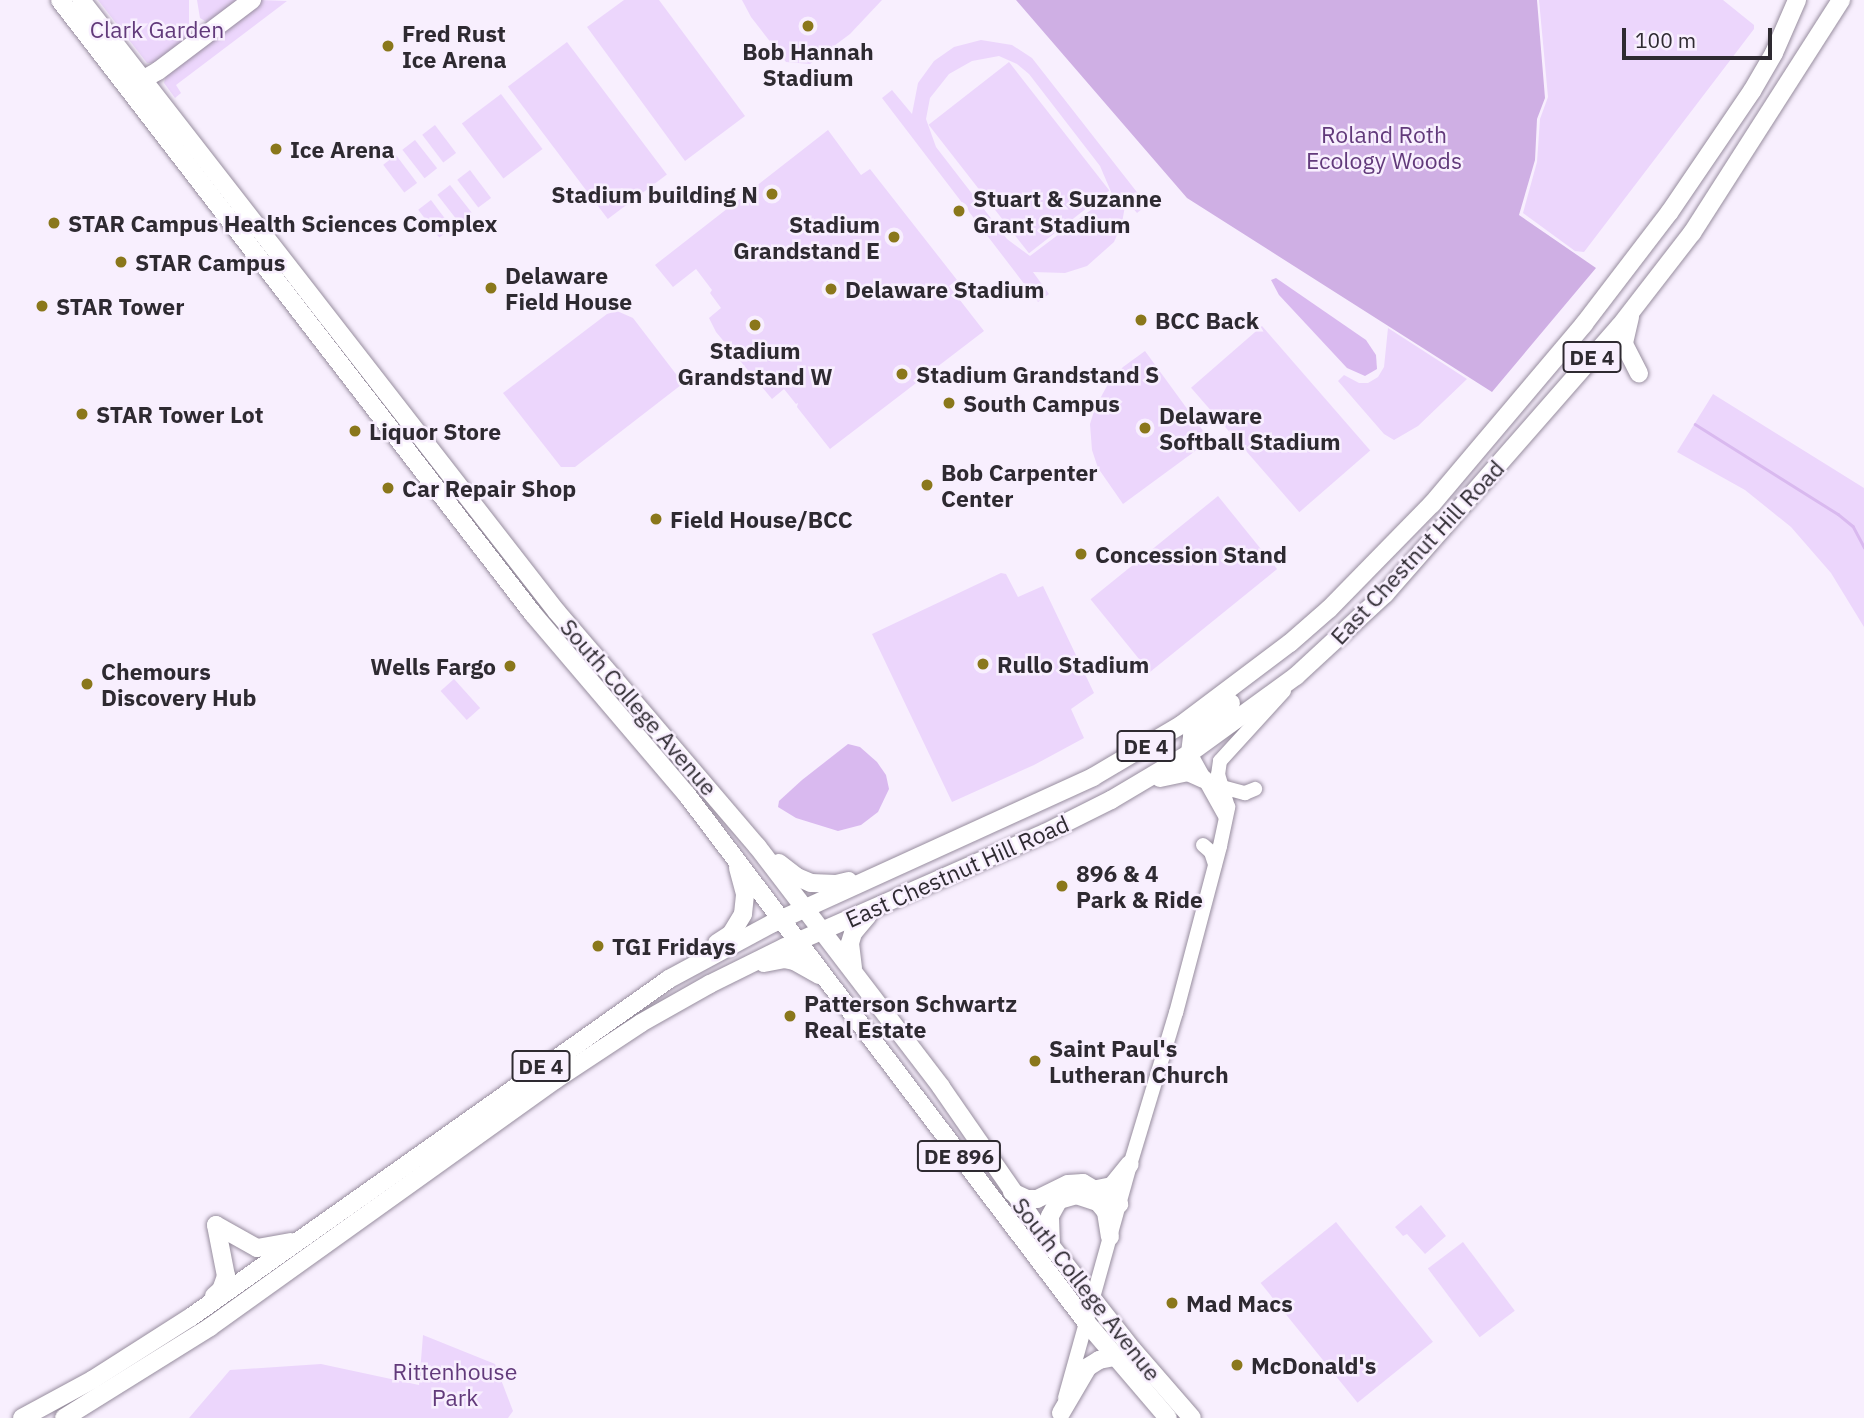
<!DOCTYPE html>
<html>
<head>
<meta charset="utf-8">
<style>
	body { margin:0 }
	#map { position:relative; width:1864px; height:1418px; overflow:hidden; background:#f8effe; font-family:"IBM Plex Sans",sans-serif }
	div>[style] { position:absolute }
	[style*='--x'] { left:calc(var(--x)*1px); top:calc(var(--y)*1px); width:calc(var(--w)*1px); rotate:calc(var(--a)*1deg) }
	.green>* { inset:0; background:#ecd6fc; transform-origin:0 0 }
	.forest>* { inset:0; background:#cfafe4 }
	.water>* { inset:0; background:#d9b9ef }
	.stream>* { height:2.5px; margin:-1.25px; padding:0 1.25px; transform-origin:1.25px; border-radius:1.25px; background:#d9b9ef }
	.roads { filter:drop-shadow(0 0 2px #978d9e) drop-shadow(0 0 2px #978d9e) }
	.tertiary>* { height:14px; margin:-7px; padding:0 7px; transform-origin:7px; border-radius:7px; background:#fff }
	.primary>* { height:18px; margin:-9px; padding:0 9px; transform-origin:9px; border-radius:9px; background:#fff }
	.dots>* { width:19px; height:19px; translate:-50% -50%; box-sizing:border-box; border:4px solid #f8effe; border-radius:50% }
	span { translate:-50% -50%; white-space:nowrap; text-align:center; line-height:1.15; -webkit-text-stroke:5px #f8effe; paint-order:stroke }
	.shield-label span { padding:2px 5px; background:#f8effe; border:2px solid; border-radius:5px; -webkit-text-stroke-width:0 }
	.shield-label { font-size:21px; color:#2e2a31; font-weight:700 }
	.park-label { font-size:23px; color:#623a7b }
	.poi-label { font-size:23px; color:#2e2a31; font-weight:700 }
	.left { translate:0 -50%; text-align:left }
	.right { translate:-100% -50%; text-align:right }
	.street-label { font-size:23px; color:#2e2a31 }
	.scale { position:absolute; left:1622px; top:28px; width:150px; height:32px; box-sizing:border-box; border:4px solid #2e2a31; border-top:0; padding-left:9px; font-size:21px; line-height:24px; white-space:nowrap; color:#2e2a31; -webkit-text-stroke:5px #f8effe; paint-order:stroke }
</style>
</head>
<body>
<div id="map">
	<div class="green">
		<div style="clip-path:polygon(98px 0,189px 0,189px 41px,153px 63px,147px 63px)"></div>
		<div style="clip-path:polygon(197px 0,245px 0,210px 24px,200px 18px)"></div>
		<div style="clip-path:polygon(259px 0,287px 1px,176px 85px,181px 93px,175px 98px,164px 83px,166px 75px)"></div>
		<div style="clip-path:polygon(624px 0,659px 0,745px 116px,685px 161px,587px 27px)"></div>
		<div style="clip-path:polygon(742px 0,882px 0,850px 34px,810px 64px,786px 62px,751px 17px)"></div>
		<div style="clip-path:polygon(1539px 0,1723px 0,1754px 25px,1754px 29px,1584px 252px,1575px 251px,1523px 213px,1537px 162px,1540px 119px,1548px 97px)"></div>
		<div style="clip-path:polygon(evenodd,981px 40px,1012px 45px,1032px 58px,1147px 205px,1137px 213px,1126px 200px,1122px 223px,1114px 242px,1087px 266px,1065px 273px,1033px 272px,1049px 294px,1038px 302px,882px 98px,892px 90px,912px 114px,918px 83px,934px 61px,954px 47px,981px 40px,999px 56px,1017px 64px,1029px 74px,1100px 166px,1112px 194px,1030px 256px,1007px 239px,936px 147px,926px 119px,930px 98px,949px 74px,972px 61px,999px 56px)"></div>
		<div style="left:567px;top:42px;width:166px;height:74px;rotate:53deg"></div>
		<div style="left:1009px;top:62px;width:163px;height:102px;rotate:52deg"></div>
		<div style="left:501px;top:94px;width:69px;height:49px;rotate:53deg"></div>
		<div style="left:435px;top:125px;width:35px;height:16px;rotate:53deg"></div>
		<div style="clip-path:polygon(828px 130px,861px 175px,870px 169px,957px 280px,949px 286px,984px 331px,830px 449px,797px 407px,798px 403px,796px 404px,784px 389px,772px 399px,716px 332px,709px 318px,721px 308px,710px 293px,712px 290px,696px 269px,673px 287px,655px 265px)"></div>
		<div style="left:415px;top:140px;width:36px;height:16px;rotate:52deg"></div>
		<div style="left:396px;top:155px;width:35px;height:16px;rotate:53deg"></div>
		<div style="left:470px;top:170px;width:35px;height:16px;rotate:53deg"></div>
		<div style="left:450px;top:185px;width:36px;height:16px;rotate:52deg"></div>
		<div style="left:431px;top:200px;width:35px;height:16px;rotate:53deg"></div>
		<div style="clip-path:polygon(617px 311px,633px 318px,679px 378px,681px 385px,575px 467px,561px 467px,503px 393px,607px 314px)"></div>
		<div style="left:1262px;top:326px;width:165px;height:94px;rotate:49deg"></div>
		<div style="clip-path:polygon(1388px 328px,1467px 379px,1418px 426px,1394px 440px,1384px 434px,1338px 381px,1344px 375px,1359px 383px,1368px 383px,1378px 377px,1384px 367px)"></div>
		<div style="clip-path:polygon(1145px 351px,1204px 432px,1202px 446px,1123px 504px,1098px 468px,1092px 450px,1090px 424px,1095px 408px,1108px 384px,1123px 367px)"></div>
		<div style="clip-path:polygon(1713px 394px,1864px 488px,1864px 627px,1831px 573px,1791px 527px,1745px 490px,1677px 452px)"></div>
		<div style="left:1218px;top:496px;width:94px;height:164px;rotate:51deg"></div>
		<div style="clip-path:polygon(1001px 573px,1006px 574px,1018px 597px,1043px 586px,1094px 693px,1071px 709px,1084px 738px,1034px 765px,952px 802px,872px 634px)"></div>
		<div style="left:454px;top:679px;width:39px;height:18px;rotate:48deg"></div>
		<div style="clip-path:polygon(1421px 1205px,1446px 1236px,1425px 1254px,1407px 1234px,1403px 1236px,1395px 1227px)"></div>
		<div style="left:1336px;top:1222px;width:154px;height:97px;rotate:51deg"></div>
		<div style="left:1463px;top:1242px;width:86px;height:44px;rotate:53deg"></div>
		<div style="clip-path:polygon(423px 1335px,495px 1364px,513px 1411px,508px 1418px,189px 1418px,230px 1370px,321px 1364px,419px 1385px)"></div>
	</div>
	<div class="forest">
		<div style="clip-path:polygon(1016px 0,1537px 0,1545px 98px,1537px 119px,1535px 160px,1519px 215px,1596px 268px,1492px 392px,1187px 198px)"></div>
	</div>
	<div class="water">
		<div style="clip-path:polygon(1276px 278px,1366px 340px,1376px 355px,1377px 369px,1365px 376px,1347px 368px,1279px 295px,1271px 280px)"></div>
		<div style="clip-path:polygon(848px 744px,860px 747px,877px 762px,886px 775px,889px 789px,878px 812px,861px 825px,838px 831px,796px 818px,778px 807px,779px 801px,802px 780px)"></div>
	</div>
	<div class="stream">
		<div style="--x:1695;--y:424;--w:169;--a:32.2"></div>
		<div style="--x:1838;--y:514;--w:19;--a:39"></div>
		<div style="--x:1853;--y:526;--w:24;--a:62"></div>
	</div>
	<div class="roads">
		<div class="tertiary">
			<div style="--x:1190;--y:753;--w:72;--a:60.9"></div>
			<div style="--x:1222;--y:787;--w:24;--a:15"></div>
			<div style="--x:1245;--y:793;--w:11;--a:-22"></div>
			<div style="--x:1203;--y:845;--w:11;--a:41"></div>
			<div style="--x:1211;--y:852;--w:13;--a:72"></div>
			<div style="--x:1065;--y:1398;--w:242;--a:-74.4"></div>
			<div style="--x:1130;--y:1165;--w:159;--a:-73.2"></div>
			<div style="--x:1176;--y:1013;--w:173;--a:-75.2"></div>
			<div style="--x:1220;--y:846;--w:40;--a:-78"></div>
			<div style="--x:1228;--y:807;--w:34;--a:-107"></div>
			<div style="--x:1218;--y:775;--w:14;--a:-82"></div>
			<div style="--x:1220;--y:761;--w:95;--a:-47.6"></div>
		</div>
		<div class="primary">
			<div style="--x:60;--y:0;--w:775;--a:52.39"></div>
			<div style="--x:533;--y:614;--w:238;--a:49.6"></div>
			<div style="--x:687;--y:795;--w:661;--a:52.87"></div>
			<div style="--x:1086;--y:1322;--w:126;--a:49.5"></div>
			<div style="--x:81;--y:0;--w:775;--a:52.13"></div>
			<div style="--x:557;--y:612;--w:308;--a:49.5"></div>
			<div style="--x:757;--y:846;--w:303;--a:52.6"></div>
			<div style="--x:941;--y:1087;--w:193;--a:55.3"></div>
			<div style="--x:1051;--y:1246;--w:131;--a:51.8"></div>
			<div style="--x:1132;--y:1349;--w:91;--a:49"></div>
			<div style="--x:134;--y:79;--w:10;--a:0"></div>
			<div style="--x:144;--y:79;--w:16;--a:-30"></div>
			<div style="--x:158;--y:71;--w:118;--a:-37.1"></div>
			<div style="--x:1630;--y:317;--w:28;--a:103"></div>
			<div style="--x:1624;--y:344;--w:33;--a:63"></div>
			<div style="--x:1190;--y:753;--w:17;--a:-83"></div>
			<div style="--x:1192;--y:736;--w:51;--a:-40.2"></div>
			<div style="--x:1160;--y:778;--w:29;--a:-12"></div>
			<div style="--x:1188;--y:772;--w:17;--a:24"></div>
			<div style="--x:779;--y:863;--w:23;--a:38"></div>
			<div style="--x:797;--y:877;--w:15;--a:23"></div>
			<div style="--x:811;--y:883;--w:25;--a:2"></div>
			<div style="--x:836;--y:884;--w:13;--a:-13"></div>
			<div style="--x:717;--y:943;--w:17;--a:-33"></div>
			<div style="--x:731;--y:934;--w:23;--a:-59"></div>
			<div style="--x:743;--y:914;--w:20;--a:-84"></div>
			<div style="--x:745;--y:894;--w:27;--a:-105"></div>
			<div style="--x:764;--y:963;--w:20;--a:-11"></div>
			<div style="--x:784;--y:959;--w:10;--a:11"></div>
			<div style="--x:794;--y:961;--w:29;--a:29"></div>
			<div style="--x:853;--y:968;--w:25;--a:-97"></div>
			<div style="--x:850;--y:943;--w:10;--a:-73"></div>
			<div style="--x:853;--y:933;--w:23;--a:-50"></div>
			<div style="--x:1097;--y:1189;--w:15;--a:-11"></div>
			<div style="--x:1112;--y:1186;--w:28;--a:-51"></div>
			<div style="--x:1012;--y:1192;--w:17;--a:25"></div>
			<div style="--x:1027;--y:1199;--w:10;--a:0"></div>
			<div style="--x:1037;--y:1199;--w:34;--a:-26"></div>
			<div style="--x:1068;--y:1184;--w:15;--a:-4"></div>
			<div style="--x:1083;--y:1183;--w:42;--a:30.3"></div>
			<div style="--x:216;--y:1225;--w:47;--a:29.3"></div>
			<div style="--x:257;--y:1248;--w:34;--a:-10"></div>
			<div style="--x:1051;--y:1246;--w:30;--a:-92"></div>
			<div style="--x:1050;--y:1216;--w:18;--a:-61"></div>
			<div style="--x:1059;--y:1200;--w:18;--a:-16"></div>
			<div style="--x:1076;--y:1195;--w:23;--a:18"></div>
			<div style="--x:1098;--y:1202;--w:13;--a:51"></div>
			<div style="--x:1106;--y:1212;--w:25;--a:81"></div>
			<div style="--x:214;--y:1296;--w:9;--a:-41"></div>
			<div style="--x:221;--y:1290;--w:15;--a:-70"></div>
			<div style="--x:226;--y:1276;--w:52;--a:-101.1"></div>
			<div style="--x:1061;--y:1413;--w:53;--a:-59.6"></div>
			<div style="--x:1088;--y:1367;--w:13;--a:-32"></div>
			<div style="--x:1099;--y:1360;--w:16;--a:-11"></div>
			<div style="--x:22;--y:1418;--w:80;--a:-28.5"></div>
			<div style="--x:92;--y:1380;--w:117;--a:-32.5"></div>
			<div style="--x:191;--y:1317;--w:585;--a:-35.26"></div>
			<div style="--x:669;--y:979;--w:118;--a:-28.3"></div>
			<div style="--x:773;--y:923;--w:352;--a:-24.5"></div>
			<div style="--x:1093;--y:777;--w:102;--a:-30.6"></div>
			<div style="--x:1181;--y:725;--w:136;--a:-37"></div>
			<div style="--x:1290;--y:643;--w:52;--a:-41.1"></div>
			<div style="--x:1329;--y:609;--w:147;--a:-45.6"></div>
			<div style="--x:1432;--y:504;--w:236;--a:-49.8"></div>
			<div style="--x:1584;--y:324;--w:140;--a:-52.6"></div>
			<div style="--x:1669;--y:213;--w:148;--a:-55.8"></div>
			<div style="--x:1752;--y:91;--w:44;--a:-59.9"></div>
			<div style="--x:1774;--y:53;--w:58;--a:-66.5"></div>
			<div style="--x:64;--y:1418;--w:172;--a:-31.9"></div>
			<div style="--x:210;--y:1327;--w:424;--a:-35.6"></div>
			<div style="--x:555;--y:1080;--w:103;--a:-33.5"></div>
			<div style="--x:641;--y:1023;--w:79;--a:-29.5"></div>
			<div style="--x:710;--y:984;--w:84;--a:-26.3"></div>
			<div style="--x:785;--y:947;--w:284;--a:-23.7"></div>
			<div style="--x:1045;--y:833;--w:74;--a:-26.6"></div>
			<div style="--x:1111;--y:800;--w:92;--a:-30.7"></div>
			<div style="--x:1190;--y:753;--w:131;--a:-36"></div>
			<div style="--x:1296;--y:676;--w:121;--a:-42.7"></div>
			<div style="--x:1385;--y:594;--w:356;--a:-48.8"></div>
			<div style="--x:1620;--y:326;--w:118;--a:-52.3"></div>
			<div style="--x:1692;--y:233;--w:277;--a:-57.4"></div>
		</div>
	</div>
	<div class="dots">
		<div style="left:808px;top:26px;background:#8a771b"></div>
		<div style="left:388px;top:46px;background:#8a771b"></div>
		<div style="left:276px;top:149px;background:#8a771b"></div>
		<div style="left:772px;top:194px;background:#8a771b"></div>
		<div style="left:959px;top:211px;background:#8a771b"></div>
		<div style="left:54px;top:223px;background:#8a771b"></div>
		<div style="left:894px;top:237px;background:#8a771b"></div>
		<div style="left:121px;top:262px;background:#8a771b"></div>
		<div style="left:491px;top:288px;background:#8a771b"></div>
		<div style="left:831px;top:289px;background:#8a771b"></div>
		<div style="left:42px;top:306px;background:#8a771b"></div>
		<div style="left:1141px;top:320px;background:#8a771b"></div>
		<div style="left:755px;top:325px;background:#8a771b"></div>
		<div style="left:902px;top:374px;background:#8a771b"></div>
		<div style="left:949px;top:403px;background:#8a771b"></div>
		<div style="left:82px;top:414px;background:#8a771b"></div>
		<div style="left:1145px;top:428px;background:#8a771b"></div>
		<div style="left:355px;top:431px;background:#8a771b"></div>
		<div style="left:927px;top:485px;background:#8a771b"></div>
		<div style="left:388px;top:488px;background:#8a771b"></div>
		<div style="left:656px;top:519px;background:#8a771b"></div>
		<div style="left:1081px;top:554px;background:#8a771b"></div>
		<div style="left:983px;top:664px;background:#8a771b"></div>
		<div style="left:510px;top:666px;background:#8a771b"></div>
		<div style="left:87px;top:684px;background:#8a771b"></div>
		<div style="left:1062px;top:886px;background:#8a771b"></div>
		<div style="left:598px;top:946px;background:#8a771b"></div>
		<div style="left:790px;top:1016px;background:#8a771b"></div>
		<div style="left:1035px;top:1061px;background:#8a771b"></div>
		<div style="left:1172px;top:1303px;background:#8a771b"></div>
		<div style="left:1237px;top:1365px;background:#8a771b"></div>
	</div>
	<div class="shield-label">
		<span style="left:1592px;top:357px">DE 4</span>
		<span style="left:1146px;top:746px">DE 4</span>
		<span style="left:541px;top:1066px">DE 4</span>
		<span style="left:959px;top:1156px">DE 896</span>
	</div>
	<div class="park-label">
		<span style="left:157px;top:29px">Clark Garden</span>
		<span style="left:1384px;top:147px">Roland Roth<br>Ecology Woods</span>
		<span style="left:455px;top:1384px">Rittenhouse<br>Park</span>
	</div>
	<div class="poi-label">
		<span class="left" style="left:402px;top:46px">Fred Rust<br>Ice Arena</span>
		<span style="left:808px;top:64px">Bob Hannah<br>Stadium</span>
		<span class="left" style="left:290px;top:149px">Ice Arena</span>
		<span class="right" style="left:758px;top:194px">Stadium building N</span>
		<span class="left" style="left:973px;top:211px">Stuart &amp; Suzanne<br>Grant Stadium</span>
		<span class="left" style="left:68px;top:223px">STAR Campus Health Sciences Complex</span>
		<span class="right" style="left:880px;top:237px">Stadium<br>Grandstand E</span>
		<span class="left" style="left:135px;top:262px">STAR Campus</span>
		<span class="left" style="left:505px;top:288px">Delaware<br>Field House</span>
		<span class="left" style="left:845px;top:289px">Delaware Stadium</span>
		<span class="left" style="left:56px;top:306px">STAR Tower</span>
		<span class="left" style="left:1155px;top:320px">BCC Back</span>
		<span style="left:755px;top:363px">Stadium<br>Grandstand W</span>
		<span class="left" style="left:916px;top:374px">Stadium Grandstand S</span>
		<span class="left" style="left:963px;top:403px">South Campus</span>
		<span class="left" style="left:96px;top:414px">STAR Tower Lot</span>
		<span class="left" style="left:1159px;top:428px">Delaware<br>Softball Stadium</span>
		<span class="left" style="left:369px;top:431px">Liquor Store</span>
		<span class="left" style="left:941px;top:485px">Bob Carpenter<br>Center</span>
		<span class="left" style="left:402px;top:488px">Car Repair Shop</span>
		<span class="left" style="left:670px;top:519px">Field House/BCC</span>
		<span class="left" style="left:1095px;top:554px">Concession Stand</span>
		<span class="left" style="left:997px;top:664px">Rullo Stadium</span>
		<span class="right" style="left:496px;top:666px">Wells Fargo</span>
		<span class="left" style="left:101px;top:684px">Chemours<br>Discovery Hub</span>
		<span class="left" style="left:1076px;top:886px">896 &amp; 4<br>Park &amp; Ride</span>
		<span class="left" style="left:612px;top:946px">TGI Fridays</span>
		<span class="left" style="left:804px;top:1016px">Patterson Schwartz<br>Real Estate</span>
		<span class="left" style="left:1049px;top:1061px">Saint Paul's<br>Lutheran Church</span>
		<span class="left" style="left:1186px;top:1303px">Mad Macs</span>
		<span class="left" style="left:1251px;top:1365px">McDonald's</span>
	</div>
	<div class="street-label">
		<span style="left:1417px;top:552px;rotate:-47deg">East Chestnut Hill Road</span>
		<span style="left:639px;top:707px;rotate:49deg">South College Avenue</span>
		<span style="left:957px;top:871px;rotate:-24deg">East Chestnut Hill Road</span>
		<span style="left:1087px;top:1289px;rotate:52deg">South College Avenue</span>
	</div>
	<div class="scale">100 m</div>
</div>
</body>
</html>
